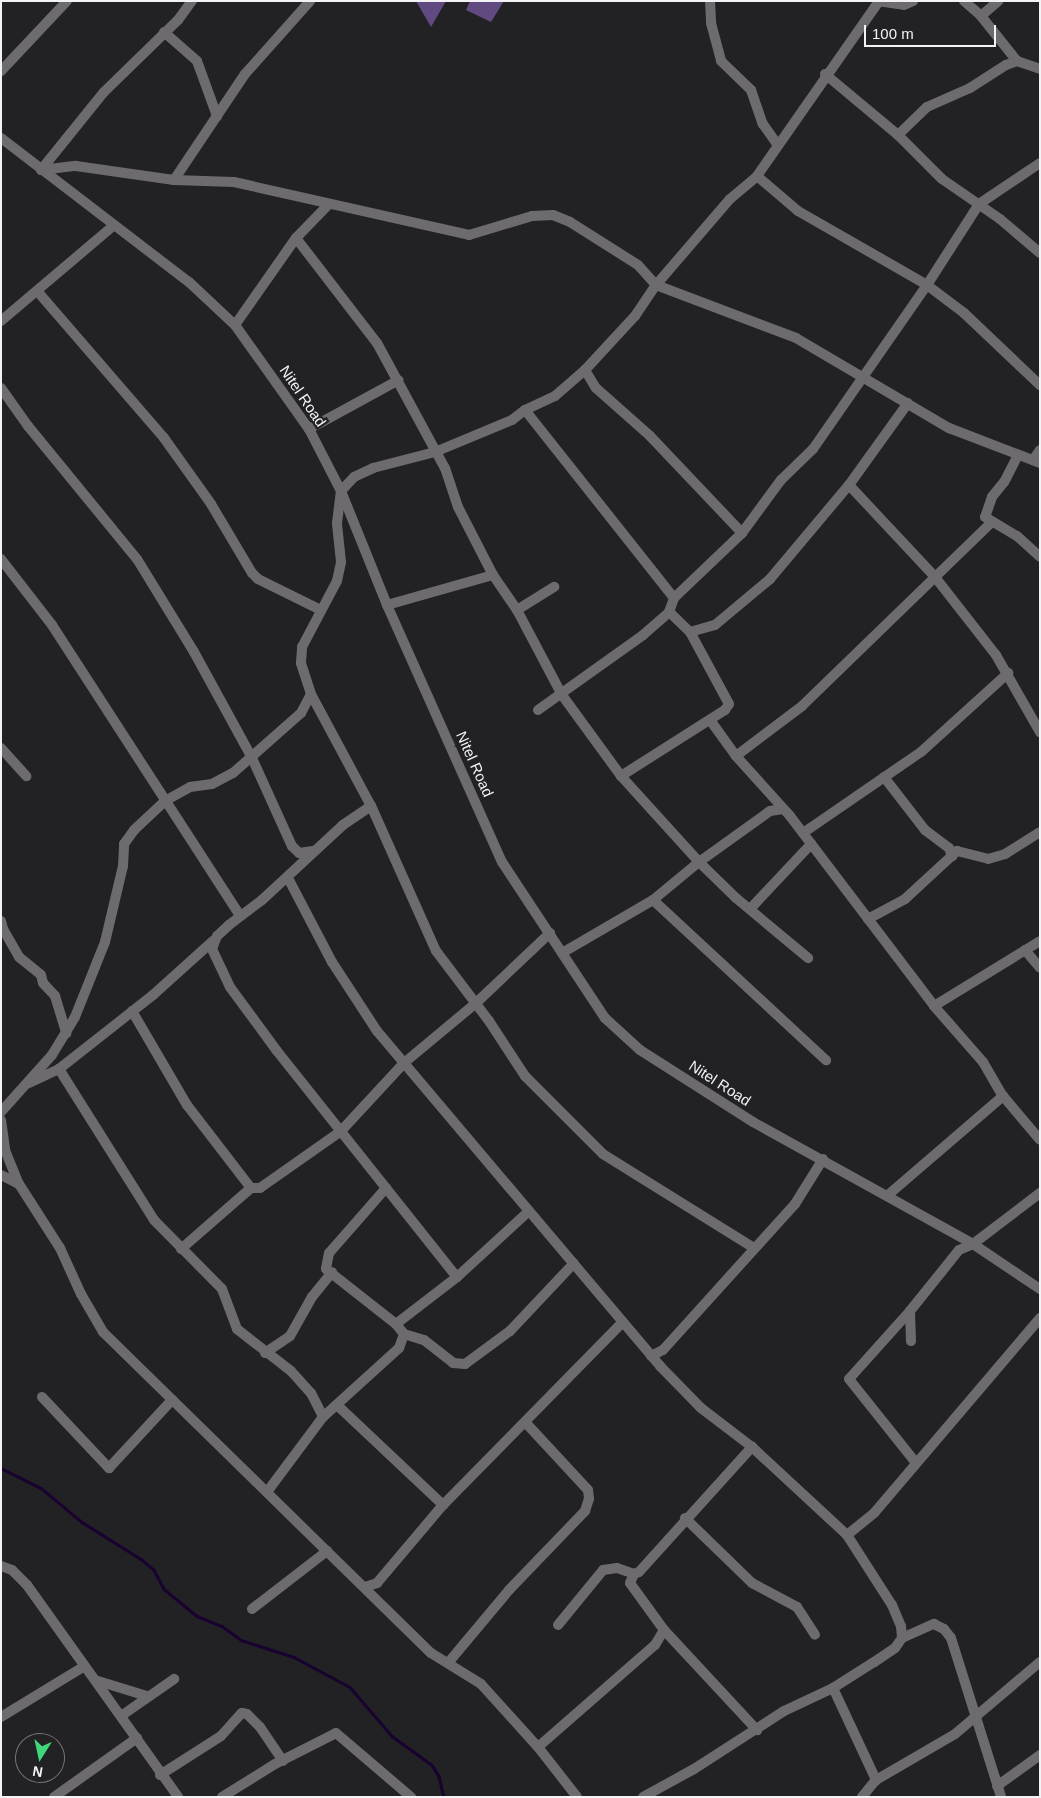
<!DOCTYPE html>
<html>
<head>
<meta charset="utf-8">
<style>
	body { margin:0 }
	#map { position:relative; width:1041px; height:1798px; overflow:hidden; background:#222124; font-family:Helvetica,sans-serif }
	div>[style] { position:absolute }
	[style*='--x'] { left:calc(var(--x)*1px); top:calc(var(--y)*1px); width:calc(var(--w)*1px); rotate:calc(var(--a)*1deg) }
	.forest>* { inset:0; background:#614a81 }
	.stream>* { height:2.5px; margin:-1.25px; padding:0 1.25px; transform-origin:1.25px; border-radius:1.25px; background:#190130 }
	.minor>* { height:10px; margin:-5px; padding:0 5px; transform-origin:5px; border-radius:5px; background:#6d6b6f }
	span { translate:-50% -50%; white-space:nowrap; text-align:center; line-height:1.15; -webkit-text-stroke:4.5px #222124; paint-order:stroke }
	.street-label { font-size:15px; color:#f3f2f4 }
	.frame { position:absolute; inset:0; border:2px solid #f3f2f4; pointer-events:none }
	.north { position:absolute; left:15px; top:1733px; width:50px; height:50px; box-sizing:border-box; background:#222124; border:1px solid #767577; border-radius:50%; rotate:190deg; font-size:14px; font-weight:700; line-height:20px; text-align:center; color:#f3f2f4 }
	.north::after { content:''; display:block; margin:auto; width:18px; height:22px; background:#40d77c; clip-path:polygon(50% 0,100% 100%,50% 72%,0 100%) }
	.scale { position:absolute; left:864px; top:25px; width:132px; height:22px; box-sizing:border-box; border:2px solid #f3f2f4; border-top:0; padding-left:6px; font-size:15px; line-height:18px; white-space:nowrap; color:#f3f2f4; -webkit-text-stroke:4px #222124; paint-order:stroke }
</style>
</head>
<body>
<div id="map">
	<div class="forest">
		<div style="clip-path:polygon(416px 1px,446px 1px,431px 27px)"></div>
		<div style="clip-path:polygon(470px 1px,504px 1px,491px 22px,466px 10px)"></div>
	</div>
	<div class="stream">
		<div style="--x:1;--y:1468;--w:45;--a:26.6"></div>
		<div style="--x:41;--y:1488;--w:53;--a:39.7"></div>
		<div style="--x:82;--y:1522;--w:70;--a:32.1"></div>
		<div style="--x:141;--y:1559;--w:17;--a:40"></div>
		<div style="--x:154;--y:1570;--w:21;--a:62"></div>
		<div style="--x:164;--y:1589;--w:43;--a:39.3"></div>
		<div style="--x:197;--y:1616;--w:27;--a:22"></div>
		<div style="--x:222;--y:1626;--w:24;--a:36"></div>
		<div style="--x:241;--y:1640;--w:56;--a:17.8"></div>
		<div style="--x:294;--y:1657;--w:64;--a:28.2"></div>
		<div style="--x:350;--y:1687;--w:65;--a:49.4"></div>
		<div style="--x:392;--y:1736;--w:49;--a:35.9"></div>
		<div style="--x:432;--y:1765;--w:13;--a:58"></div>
		<div style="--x:439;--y:1776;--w:22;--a:77"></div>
	</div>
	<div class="minor">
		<div style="--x:710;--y:1;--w:22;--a:87"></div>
		<div style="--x:711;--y:23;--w:39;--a:75"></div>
		<div style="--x:721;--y:61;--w:42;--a:44"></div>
		<div style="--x:751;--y:90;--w:36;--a:71"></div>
		<div style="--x:763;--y:124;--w:24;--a:55"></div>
		<div style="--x:877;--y:1;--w:27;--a:8"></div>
		<div style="--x:904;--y:5;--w:10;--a:-24"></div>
		<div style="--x:964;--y:1;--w:23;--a:41"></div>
		<div style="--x:981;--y:16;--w:58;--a:51.3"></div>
		<div style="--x:981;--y:16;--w:23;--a:-41"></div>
		<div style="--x:164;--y:32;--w:44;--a:41.3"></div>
		<div style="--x:197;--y:61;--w:59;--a:70"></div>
		<div style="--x:1;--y:71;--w:96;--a:-46.7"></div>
		<div style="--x:825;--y:74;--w:95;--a:39.9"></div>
		<div style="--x:898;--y:135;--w:62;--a:45"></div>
		<div style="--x:942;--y:179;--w:70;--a:34.6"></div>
		<div style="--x:1000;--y:219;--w:52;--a:40.4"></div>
		<div style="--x:898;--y:135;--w:40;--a:-44"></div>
		<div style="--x:927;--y:107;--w:47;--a:-23.8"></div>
		<div style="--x:970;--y:88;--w:43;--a:-32.6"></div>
		<div style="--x:1006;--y:65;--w:12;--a:-20"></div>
		<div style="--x:1017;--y:61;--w:24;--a:19"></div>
		<div style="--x:1;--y:138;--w:237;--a:37.5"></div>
		<div style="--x:189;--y:282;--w:63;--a:43.1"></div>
		<div style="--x:235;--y:325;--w:128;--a:54.6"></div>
		<div style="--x:309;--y:429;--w:70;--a:62.7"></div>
		<div style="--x:341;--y:491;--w:123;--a:68"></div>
		<div style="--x:387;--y:605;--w:282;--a:65.9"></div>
		<div style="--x:502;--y:862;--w:187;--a:56.6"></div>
		<div style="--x:605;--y:1018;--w:47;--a:42.4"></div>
		<div style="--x:640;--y:1050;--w:134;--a:32.5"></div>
		<div style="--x:753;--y:1122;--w:252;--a:29"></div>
		<div style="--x:973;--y:1244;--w:81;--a:33.9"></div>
		<div style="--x:41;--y:170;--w:35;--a:-7"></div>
		<div style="--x:76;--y:166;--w:99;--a:8.1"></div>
		<div style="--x:174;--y:180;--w:60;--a:1.9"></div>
		<div style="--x:234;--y:182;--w:241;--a:12.7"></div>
		<div style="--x:469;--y:235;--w:66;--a:-16.8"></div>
		<div style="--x:532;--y:216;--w:21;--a:-3"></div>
		<div style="--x:553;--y:215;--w:18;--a:22"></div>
		<div style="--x:570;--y:222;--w:80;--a:32.3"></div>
		<div style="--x:638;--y:265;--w:27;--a:48"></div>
		<div style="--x:656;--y:285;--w:150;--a:20.7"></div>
		<div style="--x:796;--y:338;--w:178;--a:30.5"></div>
		<div style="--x:949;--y:428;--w:97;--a:21"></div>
		<div style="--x:41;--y:170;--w:100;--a:-51.1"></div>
		<div style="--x:104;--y:92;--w:103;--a:-44.2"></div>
		<div style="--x:178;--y:20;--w:24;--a:-54"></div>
		<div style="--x:757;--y:176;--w:54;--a:40.5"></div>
		<div style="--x:798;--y:211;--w:149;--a:29.8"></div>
		<div style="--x:927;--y:285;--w:46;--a:37.1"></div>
		<div style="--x:964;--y:313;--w:105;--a:43.5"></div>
		<div style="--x:174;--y:180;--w:128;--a:-56.2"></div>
		<div style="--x:245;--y:74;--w:98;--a:-48.3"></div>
		<div style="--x:296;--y:238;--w:133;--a:52.4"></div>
		<div style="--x:377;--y:343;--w:142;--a:61.5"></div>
		<div style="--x:445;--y:468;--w:41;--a:71.6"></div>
		<div style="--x:458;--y:507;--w:76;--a:62.8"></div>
		<div style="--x:38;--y:292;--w:193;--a:49.2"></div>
		<div style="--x:164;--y:438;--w:81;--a:54.5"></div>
		<div style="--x:211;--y:504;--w:80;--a:59.3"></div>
		<div style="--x:252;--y:573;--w:8;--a:45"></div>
		<div style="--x:258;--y:579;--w:70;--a:26.2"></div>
		<div style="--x:1;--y:321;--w:148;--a:-40.3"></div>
		<div style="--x:235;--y:325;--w:106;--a:-55"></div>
		<div style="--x:296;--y:238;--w:47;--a:-45.9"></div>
		<div style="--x:585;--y:370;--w:21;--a:59"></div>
		<div style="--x:596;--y:388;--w:72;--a:41.6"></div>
		<div style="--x:650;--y:436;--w:134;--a:46.5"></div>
		<div style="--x:1;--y:388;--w:47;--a:54.6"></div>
		<div style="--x:28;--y:426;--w:172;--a:50.7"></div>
		<div style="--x:137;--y:559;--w:109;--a:58.5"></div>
		<div style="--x:194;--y:652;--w:121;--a:61.3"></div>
		<div style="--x:252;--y:758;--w:97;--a:65.6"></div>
		<div style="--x:292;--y:846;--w:10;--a:45"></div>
		<div style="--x:299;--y:853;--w:14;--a:-8"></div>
		<div style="--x:525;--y:410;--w:240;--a:51.6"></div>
		<div style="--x:309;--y:429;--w:102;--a:-28.6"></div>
		<div style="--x:1018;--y:455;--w:30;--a:117"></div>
		<div style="--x:1004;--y:482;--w:19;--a:129"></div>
		<div style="--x:992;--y:497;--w:21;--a:109"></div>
		<div style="--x:985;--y:517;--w:37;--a:31"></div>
		<div style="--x:1017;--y:536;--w:31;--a:42"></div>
		<div style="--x:1033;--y:460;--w:12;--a:-55"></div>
		<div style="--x:849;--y:485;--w:126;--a:46.9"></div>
		<div style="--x:935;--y:577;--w:99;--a:52"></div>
		<div style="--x:996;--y:655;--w:89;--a:60.3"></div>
		<div style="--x:1;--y:559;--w:83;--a:52.3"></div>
		<div style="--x:52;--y:625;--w:346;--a:57.1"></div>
		<div style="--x:387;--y:605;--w:110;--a:-15.8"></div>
		<div style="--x:493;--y:575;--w:42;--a:55.6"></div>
		<div style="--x:517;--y:610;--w:96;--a:62.1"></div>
		<div style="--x:562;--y:695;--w:100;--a:53.9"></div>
		<div style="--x:621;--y:776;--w:116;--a:47.8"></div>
		<div style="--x:699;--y:862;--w:52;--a:44.2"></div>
		<div style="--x:736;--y:898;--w:94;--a:39.8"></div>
		<div style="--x:517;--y:610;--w:44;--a:-31.9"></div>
		<div style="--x:690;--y:632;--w:26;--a:-16"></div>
		<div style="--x:715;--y:625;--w:72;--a:-39.9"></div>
		<div style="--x:770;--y:579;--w:123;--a:-50"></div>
		<div style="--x:849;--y:485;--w:101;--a:-54.3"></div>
		<div style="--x:538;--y:710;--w:129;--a:-35.5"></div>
		<div style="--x:643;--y:635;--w:35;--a:-41"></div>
		<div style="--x:669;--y:612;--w:15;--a:-70"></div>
		<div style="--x:674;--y:598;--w:94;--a:-43.7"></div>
		<div style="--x:742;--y:533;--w:66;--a:-53.7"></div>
		<div style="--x:781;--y:480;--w:45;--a:-44.1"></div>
		<div style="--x:813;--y:449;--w:200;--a:-55.2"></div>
		<div style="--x:927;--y:285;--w:96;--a:-57.3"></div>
		<div style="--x:979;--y:204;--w:73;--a:-33.9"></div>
		<div style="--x:710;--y:720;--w:44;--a:54.2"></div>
		<div style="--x:736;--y:756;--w:81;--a:48"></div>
		<div style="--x:790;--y:816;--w:238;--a:52.8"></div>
		<div style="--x:934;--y:1006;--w:74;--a:48.8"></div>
		<div style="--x:983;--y:1062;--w:39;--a:60"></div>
		<div style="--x:1003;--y:1096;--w:57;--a:49.9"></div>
		<div style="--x:1;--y:748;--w:38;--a:48"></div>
		<div style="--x:736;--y:756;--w:83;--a:-37.1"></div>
		<div style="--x:802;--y:706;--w:263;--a:-44.1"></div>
		<div style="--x:621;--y:776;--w:123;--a:-32.4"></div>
		<div style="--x:725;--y:710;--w:7;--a:-56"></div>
		<div style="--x:729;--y:704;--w:82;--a:-118.4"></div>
		<div style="--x:690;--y:632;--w:29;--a:-136"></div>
		<div style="--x:884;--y:777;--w:67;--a:52.3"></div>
		<div style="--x:925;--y:830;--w:30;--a:37"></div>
		<div style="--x:949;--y:848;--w:9;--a:69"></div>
		<div style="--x:371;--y:806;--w:34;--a:146"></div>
		<div style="--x:343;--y:825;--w:110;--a:137.2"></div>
		<div style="--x:262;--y:900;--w:41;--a:142.9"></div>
		<div style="--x:229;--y:925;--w:16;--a:137"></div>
		<div style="--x:217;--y:936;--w:14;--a:111"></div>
		<div style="--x:212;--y:949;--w:42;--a:64.7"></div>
		<div style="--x:230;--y:987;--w:79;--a:53.7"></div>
		<div style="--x:277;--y:1051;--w:289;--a:51.5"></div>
		<div style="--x:803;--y:833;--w:143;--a:-34.5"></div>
		<div style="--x:921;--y:752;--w:118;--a:-42.2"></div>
		<div style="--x:288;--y:878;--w:95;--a:62.4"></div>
		<div style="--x:332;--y:962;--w:82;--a:56.9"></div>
		<div style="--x:377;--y:1031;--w:439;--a:49.8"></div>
		<div style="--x:660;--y:1366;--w:59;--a:45.7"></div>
		<div style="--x:701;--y:1408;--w:64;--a:37.4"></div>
		<div style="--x:752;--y:1447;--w:129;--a:42.8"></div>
		<div style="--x:847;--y:1535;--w:83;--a:57.3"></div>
		<div style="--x:892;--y:1605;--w:23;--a:67"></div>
		<div style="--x:901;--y:1626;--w:12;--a:85"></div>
		<div style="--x:902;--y:1638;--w:12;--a:125"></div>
		<div style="--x:895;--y:1648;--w:25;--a:146"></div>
		<div style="--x:874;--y:1662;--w:49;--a:147.6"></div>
		<div style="--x:833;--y:1688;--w:54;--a:154.9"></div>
		<div style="--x:784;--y:1711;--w:107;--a:147.2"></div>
		<div style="--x:694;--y:1769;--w:58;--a:151.2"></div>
		<div style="--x:653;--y:900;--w:236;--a:42.8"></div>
		<div style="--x:751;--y:908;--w:88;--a:-46.8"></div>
		<div style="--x:868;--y:919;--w:42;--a:-28.4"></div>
		<div style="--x:905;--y:899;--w:71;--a:-42.7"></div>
		<div style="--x:957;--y:851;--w:32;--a:14"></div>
		<div style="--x:988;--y:859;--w:18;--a:-16"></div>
		<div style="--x:1005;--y:854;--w:41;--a:-32.2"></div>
		<div style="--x:1;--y:921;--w:8;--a:76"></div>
		<div style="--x:3;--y:929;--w:32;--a:60"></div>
		<div style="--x:19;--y:957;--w:28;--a:39"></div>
		<div style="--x:41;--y:975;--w:8;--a:76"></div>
		<div style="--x:43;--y:983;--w:18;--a:47"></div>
		<div style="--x:55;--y:996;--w:39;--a:73"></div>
		<div style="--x:1025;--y:950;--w:23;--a:50"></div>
		<div style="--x:562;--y:953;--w:105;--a:-30.2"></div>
		<div style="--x:653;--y:900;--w:60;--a:-39.6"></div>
		<div style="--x:699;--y:862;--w:87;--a:-35.7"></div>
		<div style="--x:770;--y:811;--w:13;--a:-9"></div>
		<div style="--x:934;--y:1006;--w:124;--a:-31.5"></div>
		<div style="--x:132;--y:1011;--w:109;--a:59.7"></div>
		<div style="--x:187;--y:1105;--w:105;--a:52.4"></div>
		<div style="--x:251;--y:1188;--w:9;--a:0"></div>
		<div style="--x:260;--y:1188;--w:99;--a:-35.1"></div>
		<div style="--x:341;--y:1131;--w:93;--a:-47.2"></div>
		<div style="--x:404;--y:1063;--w:94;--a:-39.8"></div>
		<div style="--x:476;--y:1003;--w:102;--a:-43.4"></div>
		<div style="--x:59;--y:1069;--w:178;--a:57.8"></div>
		<div style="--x:154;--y:1220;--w:97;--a:45.4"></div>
		<div style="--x:222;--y:1289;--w:43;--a:69.4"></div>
		<div style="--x:237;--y:1329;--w:68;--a:37.9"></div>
		<div style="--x:291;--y:1371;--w:30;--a:48"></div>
		<div style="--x:311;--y:1393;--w:27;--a:63"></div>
		<div style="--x:29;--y:1083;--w:33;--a:-25"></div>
		<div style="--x:59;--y:1069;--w:120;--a:-38.2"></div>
		<div style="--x:153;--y:995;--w:81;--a:-42"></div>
		<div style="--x:1;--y:1112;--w:76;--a:-48.2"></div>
		<div style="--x:52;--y:1055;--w:44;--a:-58.8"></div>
		<div style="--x:75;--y:1017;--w:81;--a:-68.2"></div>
		<div style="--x:105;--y:942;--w:78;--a:-76.7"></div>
		<div style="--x:123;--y:866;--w:22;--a:-87"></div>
		<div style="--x:124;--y:844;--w:17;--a:-54"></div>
		<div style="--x:134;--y:830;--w:42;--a:-43.1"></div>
		<div style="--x:165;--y:801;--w:29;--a:-29"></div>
		<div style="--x:190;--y:787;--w:22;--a:-8"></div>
		<div style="--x:212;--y:784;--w:24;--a:-28"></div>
		<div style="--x:233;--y:773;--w:91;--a:-41.4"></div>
		<div style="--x:301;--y:713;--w:21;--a:-62"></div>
		<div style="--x:1;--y:1120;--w:30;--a:82"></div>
		<div style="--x:5;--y:1150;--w:37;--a:68"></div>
		<div style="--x:19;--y:1184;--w:76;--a:57.4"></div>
		<div style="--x:60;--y:1248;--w:51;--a:65.5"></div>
		<div style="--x:81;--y:1294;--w:44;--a:59.9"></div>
		<div style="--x:103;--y:1332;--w:459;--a:44.4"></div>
		<div style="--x:431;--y:1653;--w:59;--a:31.8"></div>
		<div style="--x:481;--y:1684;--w:85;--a:47.9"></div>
		<div style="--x:538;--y:1747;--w:63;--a:52"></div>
		<div style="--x:1;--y:1175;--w:20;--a:27"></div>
		<div style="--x:386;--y:1188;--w:86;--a:131.2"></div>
		<div style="--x:329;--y:1253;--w:16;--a:101"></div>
		<div style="--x:326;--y:1269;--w:89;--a:38.2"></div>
		<div style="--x:888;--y:1195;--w:152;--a:-40.7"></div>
		<div style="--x:754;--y:1248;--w:178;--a:-148.1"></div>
		<div style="--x:603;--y:1154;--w:110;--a:-135"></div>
		<div style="--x:525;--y:1076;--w:66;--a:-123.2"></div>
		<div style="--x:489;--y:1021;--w:88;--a:-127.1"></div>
		<div style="--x:436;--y:951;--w:159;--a:-114.1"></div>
		<div style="--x:371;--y:806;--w:127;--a:-118.2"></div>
		<div style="--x:311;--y:694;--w:33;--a:-108"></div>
		<div style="--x:301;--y:663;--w:16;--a:-86"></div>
		<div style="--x:302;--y:647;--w:75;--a:-62.1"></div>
		<div style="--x:337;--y:581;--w:19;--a:-78"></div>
		<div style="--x:341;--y:562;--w:39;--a:-96"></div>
		<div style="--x:337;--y:523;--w:32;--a:-83"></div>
		<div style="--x:341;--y:491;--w:19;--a:-47"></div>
		<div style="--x:354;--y:477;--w:21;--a:-25"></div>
		<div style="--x:373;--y:468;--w:64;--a:-14.5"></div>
		<div style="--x:435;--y:452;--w:83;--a:-22.6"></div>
		<div style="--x:512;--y:420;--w:16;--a:-38"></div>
		<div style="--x:525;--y:410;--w:33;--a:-25"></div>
		<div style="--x:555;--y:396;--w:40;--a:-41"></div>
		<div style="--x:585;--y:370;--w:74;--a:-47.2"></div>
		<div style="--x:635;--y:316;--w:37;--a:-56"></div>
		<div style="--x:656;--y:285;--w:113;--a:-49.3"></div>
		<div style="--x:730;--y:199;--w:35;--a:-40"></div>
		<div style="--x:757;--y:176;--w:213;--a:-55.1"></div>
		<div style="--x:181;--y:1249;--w:93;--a:-41.1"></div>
		<div style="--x:910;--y:1311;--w:91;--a:131.9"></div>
		<div style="--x:849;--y:1379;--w:107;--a:51.4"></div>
		<div style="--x:404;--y:1334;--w:21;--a:17"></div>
		<div style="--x:424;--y:1340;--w:37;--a:38"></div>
		<div style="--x:453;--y:1363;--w:12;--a:5"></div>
		<div style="--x:465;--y:1364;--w:56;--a:-36.3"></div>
		<div style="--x:510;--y:1331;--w:93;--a:-46.7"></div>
		<div style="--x:911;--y:1341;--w:30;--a:-92"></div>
		<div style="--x:910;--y:1311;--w:78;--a:-51.2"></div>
		<div style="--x:959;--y:1250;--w:15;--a:-23"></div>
		<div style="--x:973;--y:1244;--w:84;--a:-37.3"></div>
		<div style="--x:265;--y:1353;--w:30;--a:-34"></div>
		<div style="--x:290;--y:1336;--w:45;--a:-60.6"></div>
		<div style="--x:312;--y:1297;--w:32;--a:-51"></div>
		<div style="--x:651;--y:1356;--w:13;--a:-27"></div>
		<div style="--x:663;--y:1350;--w:197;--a:-47.9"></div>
		<div style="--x:795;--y:1204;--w:53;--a:-58.1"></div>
		<div style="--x:42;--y:1397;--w:98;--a:46.7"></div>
		<div style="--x:109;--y:1468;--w:93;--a:-47.2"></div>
		<div style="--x:337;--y:1405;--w:146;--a:43.3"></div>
		<div style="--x:267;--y:1492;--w:94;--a:-53.3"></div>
		<div style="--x:323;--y:1417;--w:103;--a:-42.2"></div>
		<div style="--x:399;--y:1348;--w:15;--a:-70"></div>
		<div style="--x:404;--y:1334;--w:13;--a:-129"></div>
		<div style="--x:396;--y:1324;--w:77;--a:-37.6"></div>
		<div style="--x:457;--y:1277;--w:96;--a:-42.5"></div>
		<div style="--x:685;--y:1518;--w:93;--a:44.1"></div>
		<div style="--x:752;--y:1583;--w:51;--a:28.1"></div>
		<div style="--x:797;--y:1607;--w:33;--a:57"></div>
		<div style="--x:847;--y:1535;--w:36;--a:-39"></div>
		<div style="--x:875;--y:1512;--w:255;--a:-49.6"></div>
		<div style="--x:1;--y:1566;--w:12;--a:20"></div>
		<div style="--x:12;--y:1570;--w:21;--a:45"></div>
		<div style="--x:27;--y:1585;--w:260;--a:54.5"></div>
		<div style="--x:365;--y:1587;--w:13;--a:-18"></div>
		<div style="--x:377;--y:1583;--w:102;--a:-49.8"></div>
		<div style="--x:443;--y:1505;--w:255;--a:-45.5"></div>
		<div style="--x:252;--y:1609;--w:95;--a:-37.7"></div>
		<div style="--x:558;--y:1625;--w:71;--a:-50.7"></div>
		<div style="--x:603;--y:1570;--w:14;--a:-8"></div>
		<div style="--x:617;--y:1568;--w:18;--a:19"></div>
		<div style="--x:634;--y:1574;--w:5;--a:-22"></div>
		<div style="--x:639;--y:1572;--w:169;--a:-47.9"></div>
		<div style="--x:664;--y:1630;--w:137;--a:47.1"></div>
		<div style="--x:902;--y:1638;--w:35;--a:-24"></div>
		<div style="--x:934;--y:1624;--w:11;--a:27"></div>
		<div style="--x:944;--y:1629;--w:11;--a:52"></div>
		<div style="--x:951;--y:1638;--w:167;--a:72.5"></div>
		<div style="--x:448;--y:1663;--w:95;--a:-50.1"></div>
		<div style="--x:509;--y:1590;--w:110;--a:-46.1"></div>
		<div style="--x:585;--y:1511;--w:13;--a:-72"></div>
		<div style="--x:589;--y:1499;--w:9;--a:-96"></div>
		<div style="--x:588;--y:1490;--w:91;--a:-132.8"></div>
		<div style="--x:98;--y:1681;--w:51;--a:17"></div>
		<div style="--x:833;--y:1688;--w:102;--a:64.9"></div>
		<div style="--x:121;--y:1716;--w:65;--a:-34.9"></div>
		<div style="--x:1;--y:1717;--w:98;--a:-31.3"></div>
		<div style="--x:538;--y:1747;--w:155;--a:-41.1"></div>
		<div style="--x:655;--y:1645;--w:17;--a:-59"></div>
		<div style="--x:664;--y:1630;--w:58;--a:-125.9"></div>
		<div style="--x:630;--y:1583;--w:10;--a:-66"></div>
		<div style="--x:160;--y:1775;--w:72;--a:-32.6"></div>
		<div style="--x:221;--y:1736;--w:31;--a:-48"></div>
		<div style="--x:242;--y:1713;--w:5;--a:11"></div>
		<div style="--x:247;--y:1714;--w:18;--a:45"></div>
		<div style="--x:260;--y:1727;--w:41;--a:55.9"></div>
		<div style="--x:997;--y:1786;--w:53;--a:-35.8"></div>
		<div style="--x:54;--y:1797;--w:102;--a:-35.4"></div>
		<div style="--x:222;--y:1797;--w:62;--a:-31.9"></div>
		<div style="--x:275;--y:1764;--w:68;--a:-26.9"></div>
		<div style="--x:336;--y:1733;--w:99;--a:40.5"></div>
		<div style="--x:862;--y:1797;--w:22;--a:-51"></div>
		<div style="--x:876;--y:1780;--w:91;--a:-30.2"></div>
		<div style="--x:955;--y:1734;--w:111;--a:-40.3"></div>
	</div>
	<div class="street-label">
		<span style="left:303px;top:396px;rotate:56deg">Nitel Road</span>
		<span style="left:475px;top:764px;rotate:66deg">Nitel Road</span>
		<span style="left:720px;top:1083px;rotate:33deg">Nitel Road</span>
	</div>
	<div class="frame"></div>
	<div class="north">N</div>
	<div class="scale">100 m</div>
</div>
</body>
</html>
